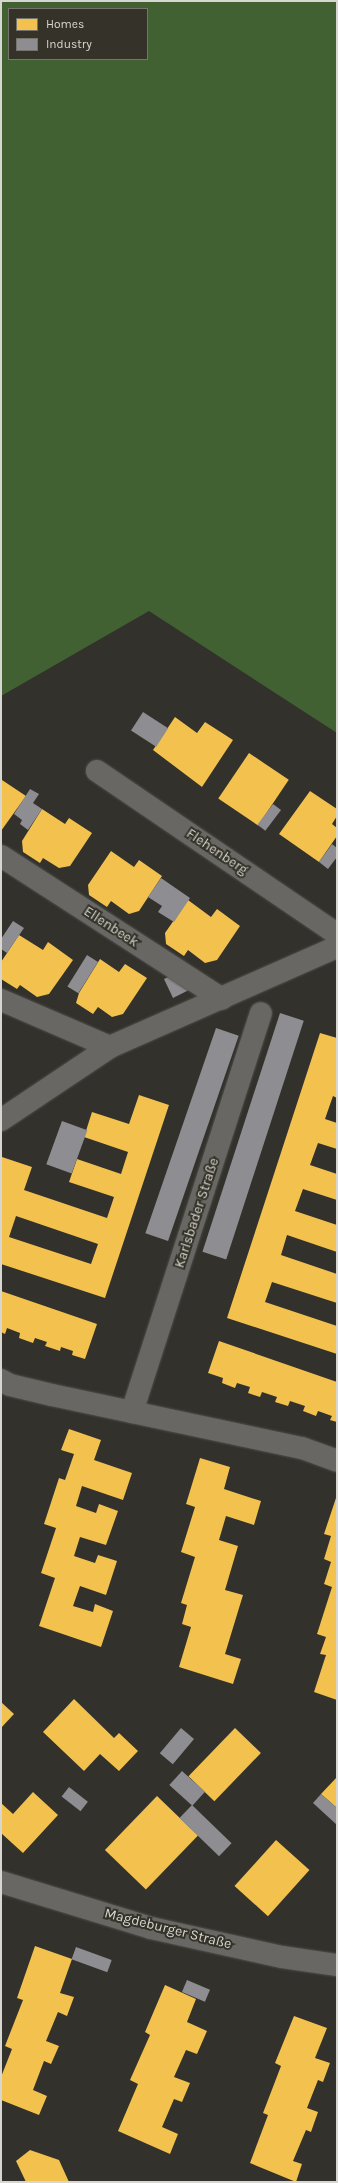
<!DOCTYPE html>
<html>
<head>
<meta charset="utf-8">
<style>
	body { margin:0 }
	#map { position:relative; width:338px; height:2183px; overflow:hidden; background:#32312c; font-family:Karla,sans-serif }
	div>[style] { position:absolute }
	[style*='--x'] { left:calc(var(--x)*1px); top:calc(var(--y)*1px); width:calc(var(--w)*1px); rotate:calc(var(--a)*1deg) }
	.green>* { inset:0; background:#416132 }
	.homes>* { inset:0; background:#f2c14e; transform-origin:0 0 }
	.industry>* { inset:0; background:#8d8d92; transform-origin:0 0 }
	.roads { filter:drop-shadow(0 0 1px #4f4e49) drop-shadow(0 0 1px #4f4e49) }
	.minor>* { height:22px; margin:-11px; padding:0 11px; transform-origin:11px; border-radius:11px; background:#686763 }
	span { translate:-50% -50%; white-space:nowrap; text-align:center; line-height:1.15; -webkit-text-stroke:4px #353329; paint-order:stroke }
	.street-label { font-size:14px; color:#d7d6d0 }
	.frame { position:absolute; inset:0; border:2px solid #d7d6d0; pointer-events:none }
	.legend { position:absolute; left:8px; top:8px; width:140px; height:52px; box-sizing:border-box; background:#353329; border:1px solid #76746c; margin:0; padding:5px 7px; list-style:none; font-size:12px; color:#d7d6d0 }
	.legend li { display:flex; align-items:center; gap:8px; height:20px }
	.legend b { width:20px; border:1px solid #76746c }
</style>
</head>
<body>
<div id="map">
	<div class="green">
		<div style="clip-path:polygon(evenodd,1px 1px,337px 1px,337px 733px,149px 611px,1px 696px,1px 1px,9px 9px,147px 9px,147px 59px,9px 59px,9px 9px)"></div>
	</div>
	<div class="homes">
		<div style="clip-path:polygon(175px 717px,197px 733px,205px 722px,233px 740px,202px 787px,153px 750px)"></div>
		<div style="left:249px;top:753px;width:48px;height:55px;rotate:34deg"></div>
		<div style="clip-path:polygon(2px 780px,26px 796px,1px 831px,1px 781px)"></div>
		<div style="clip-path:polygon(310px 791px,337px 809px,337px 816px,332px 824px,337px 828px,337px 836px,319px 862px,279px 834px)"></div>
		<div style="clip-path:polygon(42px 809px,65px 824px,69px 818px,92px 833px,70px 866px,59px 868px,43px 858px,40px 863px,23px 852px,22px 841px)"></div>
		<div style="clip-path:polygon(111px 851px,134px 867px,139px 860px,162px 876px,139px 911px,129px 914px,111px 901px,107px 907px,89px 895px,88px 885px)"></div>
		<div style="clip-path:polygon(188px 900px,211px 917px,217px 909px,240px 926px,217px 960px,205px 963px,188px 950px,184px 956px,166px 944px,165px 933px)"></div>
		<div style="clip-path:polygon(19px 935px,43px 950px,48px 942px,73px 960px,49px 994px,37px 997px,20px 985px,17px 989px,1px 979px,1px 962px)"></div>
		<div style="clip-path:polygon(100px 959px,119px 972px,125px 964px,147px 978px,123px 1014px,112px 1017px,98px 1007px,93px 1014px,76px 1003px,79px 993px)"></div>
		<div style="clip-path:polygon(320px 1033px,337px 1038px,337px 1098px,333px 1096px,325px 1119px,337px 1123px,337px 1149px,318px 1143px,310px 1165px,337px 1174px,337px 1200px,303px 1189px,295px 1211px,337px 1225px,337px 1252px,287px 1235px,281px 1255px,337px 1274px,337px 1303px,272px 1282px,265px 1302px,337px 1326px,337px 1354px,227px 1318px)"></div>
		<div style="clip-path:polygon(evenodd,139px 1095px,169px 1105px,105px 1298px,1px 1264px,2px 1157px,32px 1167px,24px 1190px,107px 1218px,114px 1197px,69px 1182px,77px 1159px,121px 1174px,128px 1152px,84px 1137px,92px 1112px,129px 1124px,139px 1095px,16px 1216px,98px 1244px,91px 1264px,9px 1237px,16px 1216px)"></div>
		<div style="clip-path:polygon(1px 1291px,97px 1324px,85px 1359px,72px 1355px,73px 1351px,61px 1347px,60px 1351px,45px 1346px,47px 1342px,35px 1338px,33px 1343px,19px 1338px,20px 1333px,7px 1328px,5px 1334px,1px 1332px)"></div>
		<div style="clip-path:polygon(219px 1341px,337px 1382px,337px 1422px,330px 1420px,332px 1416px,318px 1411px,316px 1416px,303px 1411px,305px 1406px,290px 1401px,288px 1406px,275px 1402px,277px 1397px,262px 1392px,260px 1397px,248px 1393px,250px 1387px,237px 1383px,235px 1388px,222px 1383px,223px 1378px,208px 1373px)"></div>
		<div style="clip-path:polygon(69px 1429px,101px 1440px,94px 1460px,132px 1473px,123px 1500px,82px 1486px,76px 1506px,96px 1513px,99px 1504px,118px 1511px,106px 1545px,80px 1537px,74px 1556px,95px 1563px,98px 1555px,117px 1561px,106px 1595px,80px 1586px,73px 1606px,93px 1612px,95px 1604px,113px 1611px,101px 1647px,39px 1626px,55px 1578px,41px 1573px,56px 1528px,44px 1524px,59px 1478px,65px 1480px,74px 1454px,61px 1450px)"></div>
		<div style="clip-path:polygon(200px 1458px,230px 1467px,224px 1489px,261px 1501px,254px 1525px,226px 1516px,219px 1540px,238px 1546px,225px 1590px,243px 1595px,225px 1654px,241px 1659px,233px 1684px,179px 1667px,191px 1627px,182px 1624px,187px 1605px,181px 1603px,195px 1557px,181px 1552px,195px 1507px,186px 1504px)"></div>
		<div style="clip-path:polygon(337px 1495px,337px 1700px,314px 1692px,326px 1655px,320px 1654px,326px 1637px,317px 1634px,332px 1587px,324px 1584px,331px 1562px,324px 1559px,331px 1536px,324px 1534px)"></div>
		<div style="clip-path:polygon(74px 1699px,114px 1738px,119px 1733px,138px 1751px,119px 1771px,100px 1754px,84px 1771px,43px 1732px)"></div>
		<div style="clip-path:polygon(1px 1702px,14px 1714px,1px 1728px)"></div>
		<div style="left:235px;top:1728px;width:36px;height:67px;rotate:44deg"></div>
		<div style="clip-path:polygon(337px 1777px,337px 1808px,321px 1794px)"></div>
		<div style="clip-path:polygon(33px 1792px,58px 1815px,23px 1853px,1px 1833px,1px 1803px,13px 1814px)"></div>
		<div style="left:157px;top:1796px;width:57px;height:75px;rotate:44deg"></div>
		<div style="left:276px;top:1840px;width:45px;height:62px;rotate:42deg"></div>
		<div style="clip-path:polygon(35px 1946px,72px 1959px,60px 1993px,74px 1997px,67px 2016px,58px 2012px,46px 2041px,59px 2046px,51px 2064px,44px 2061px,33px 2090px,47px 2096px,39px 2115px,1px 2100px,1px 2077px,12px 2049px,5px 2046px,23px 2000px,17px 1998px)"></div>
		<div style="clip-path:polygon(165px 1985px,196px 1999px,187px 2022px,207px 2031px,197px 2054px,186px 2050px,174px 2077px,190px 2083px,182px 2102px,174px 2099px,162px 2127px,178px 2134px,170px 2154px,118px 2131px,138px 2084px,130px 2080px,150px 2035px,145px 2032px)"></div>
		<div style="clip-path:polygon(294px 2016px,327px 2028px,315px 2058px,330px 2063px,323px 2082px,318px 2080px,307px 2108px,318px 2112px,311px 2132px,306px 2130px,293px 2161px,302px 2164px,296px 2182px,250px 2163px,268px 2115px,263px 2113px,281px 2066px,275px 2063px)"></div>
		<div style="clip-path:polygon(30px 2150px,59px 2160px,69px 2182px,26px 2182px,16px 2161px)"></div>
	</div>
	<div class="industry">
		<div style="left:143px;top:712px;width:30px;height:22px;rotate:33deg"></div>
		<div style="clip-path:polygon(30px 789px,39px 794px,33px 803px,42px 809px,28px 830px,20px 824px,22px 820px,14px 814px)"></div>
		<div style="left:273px;top:804px;width:10px;height:26px;rotate:37deg"></div>
		<div style="clip-path:polygon(332px 844px,337px 848px,337px 857px,328px 869px,319px 862px)"></div>
		<div style="clip-path:polygon(161px 878px,190px 898px,174px 922px,158px 912px,162px 906px,148px 897px)"></div>
		<div style="clip-path:polygon(13px 921px,24px 928px,7px 953px,1px 949px,1px 939px)"></div>
		<div style="left:87px;top:955px;width:13px;height:37px;rotate:32deg"></div>
		<div style="clip-path:polygon(174px 974px,193px 988px,173px 998px,164px 979px)"></div>
		<div style="left:280px;top:1013px;width:25px;height:251px;rotate:18deg"></div>
		<div style="left:216px;top:1028px;width:24px;height:217px;rotate:19deg"></div>
		<div style="left:62px;top:1121px;width:27px;height:46px;rotate:20deg"></div>
		<div style="left:181px;top:1728px;width:17px;height:33px;rotate:40deg"></div>
		<div style="left:182px;top:1771px;width:31px;height:19px;rotate:42deg"></div>
		<div style="left:69px;top:1787px;width:24px;height:12px;rotate:38deg"></div>
		<div style="clip-path:polygon(321px 1794px,337px 1808px,337px 1825px,313px 1803px)"></div>
		<div style="left:192px;top:1805px;width:55px;height:18px;rotate:44deg"></div>
		<div style="left:76px;top:1947px;width:38px;height:13px;rotate:20deg"></div>
		<div style="left:187px;top:1980px;width:25px;height:13px;rotate:23deg"></div>
	</div>
	<div class="roads">
		<div class="minor">
			<div style="--x:97;--y:771;--w:290;--a:34.2"></div>
			<div style="--x:1;--y:856;--w:263;--a:32.9"></div>
			<div style="--x:1;--y:1000;--w:119;--a:23.3"></div>
			<div style="--x:1;--y:1120;--w:131;--a:-33.8"></div>
			<div style="--x:110;--y:1047;--w:248;--a:-23.8"></div>
			<div style="--x:1;--y:1380;--w:10;--a:29"></div>
			<div style="--x:10;--y:1385;--w:43;--a:13.4"></div>
			<div style="--x:52;--y:1395;--w:256;--a:12"></div>
			<div style="--x:302;--y:1448;--w:37;--a:20"></div>
			<div style="--x:132;--y:1412;--w:419;--a:-72.1"></div>
			<div style="--x:1;--y:1882;--w:157;--a:17"></div>
			<div style="--x:151;--y:1928;--w:134;--a:12.5"></div>
			<div style="--x:282;--y:1957;--w:56;--a:8.3"></div>
		</div>
	</div>
	<div class="street-label">
		<span style="left:217px;top:852px;rotate:34deg">Flehenberg</span>
		<span style="left:111px;top:927px;rotate:33deg">Ellenbeek</span>
		<span style="left:197px;top:1213px;rotate:-72deg">Karlsbader Straße</span>
		<span style="left:168px;top:1929px;rotate:14deg">Magdeburger Straße</span>
	</div>
	<div class="frame"></div>
	<ul class="legend">
	<li><b style="height:11px;background:#f2c14e"></b>Homes</li>
	<li><b style="height:11px;background:#8d8d92"></b>Industry</li>
	</ul>
</div>
</body>
</html>
